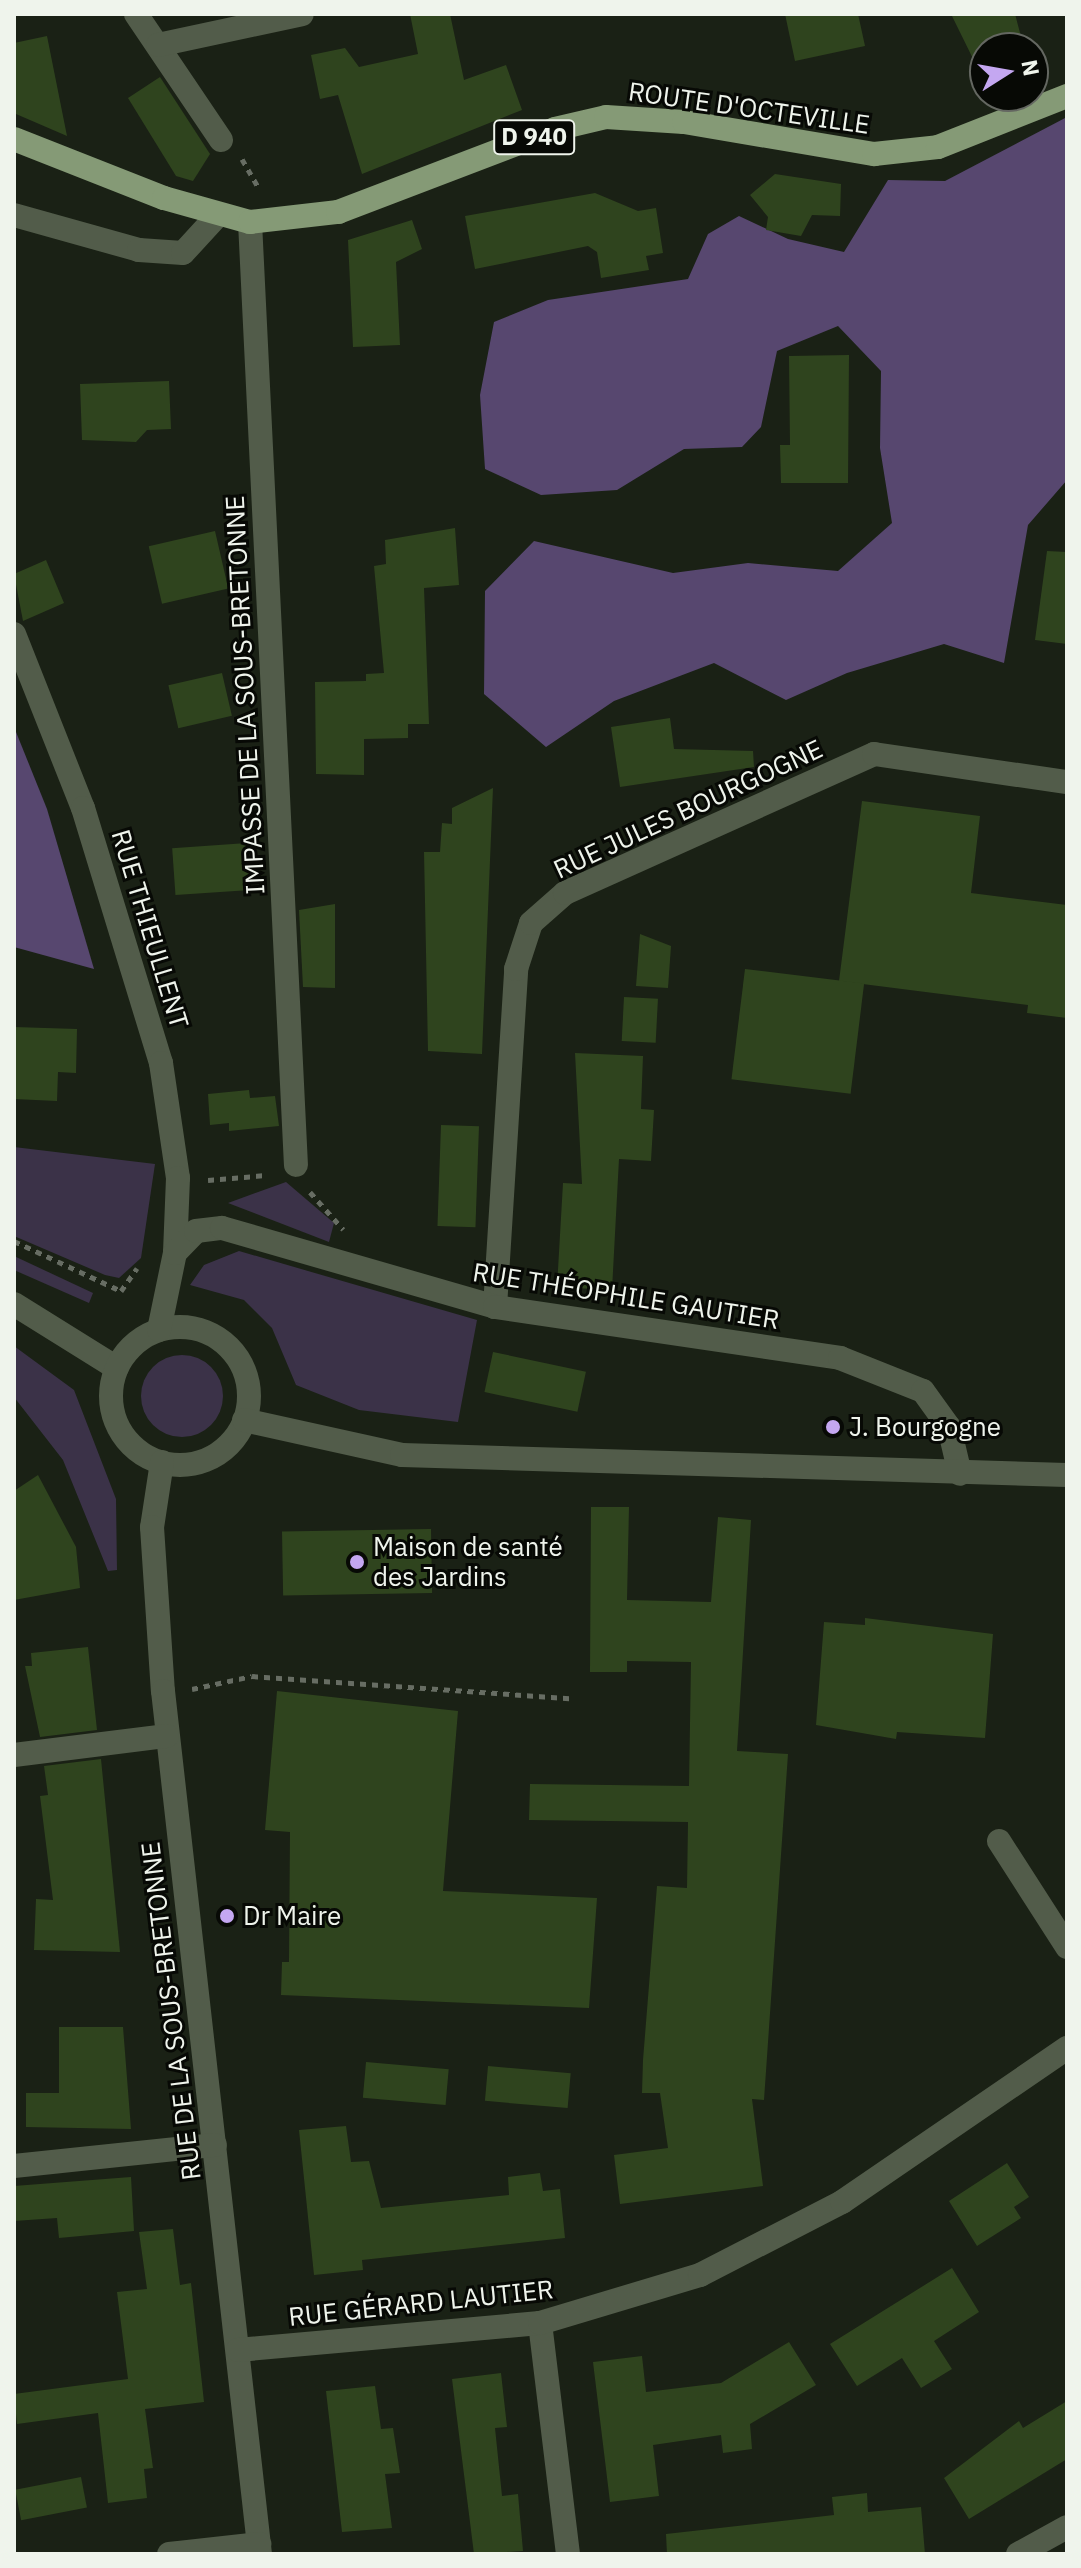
<!DOCTYPE html>
<html>
<head>
<meta charset="utf-8">
<style>
	body { margin:0 }
	#map { position:relative; width:1081px; height:2568px; overflow:hidden; background:#1a2115; font-family:"IBM Plex Sans",sans-serif }
	div>[style] { position:absolute }
	[style*='--x'] { left:calc(var(--x)*1px); top:calc(var(--y)*1px); width:calc(var(--w)*1px); rotate:calc(var(--a)*1deg) }
	.green>* { inset:0; background:#3b3248 }
	.round { border-radius:50% }
	.forest>* { inset:0; background:#57476f }
	.building>* { inset:0; background:#2f441e; transform-origin:0 0 }
	.path>* { height:5px; margin-top:-2.5px; transform-origin:0; background:repeating-linear-gradient(90deg,#676d63 0 6px,transparent 0 12px) }
	.minor>* { height:24px; margin:-12px; padding:0 12px; transform-origin:12px; border-radius:12px; background:#525c4a }
	.minor>.ring { margin:-12px; padding:0; box-sizing:content-box; background:none; border:24px solid #525c4a; border-radius:50% }
	.major>* { height:24px; margin:-12px; padding:0 12px; transform-origin:12px; border-radius:12px; background:#859a76 }
	.dots>* { width:22px; height:22px; translate:-50% -50%; box-sizing:border-box; border:4px solid #070905; border-radius:50% }
	span { translate:-50% -50%; white-space:nowrap; text-align:center; line-height:1.15; -webkit-text-stroke:6px #070905; paint-order:stroke }
	.shield-label span { padding:2px 6px; background:#070905; border:2px solid; border-radius:6px; -webkit-text-stroke-width:0 }
	.shield-label { font-size:24px; color:#eff4ec; font-weight:700 }
	.street-label { font-size:26px; color:#eff4ec }
	.poi-label { font-size:26px; color:#eff4ec }
	.left { translate:0 -50%; text-align:left }
	.frame { position:absolute; inset:0; border:16px solid #eff4ec; pointer-events:none }
	.north { position:absolute; left:969px; top:32px; width:80px; height:80px; box-sizing:border-box; background:#070905; border:2px solid #646761; border-radius:50%; rotate:79deg; font-size:22px; font-weight:700; line-height:32px; text-align:center; color:#eff4ec }
	.north::after { content:''; display:block; margin:auto; width:28px; height:36px; background:#c4a7f1; clip-path:polygon(50% 0,100% 100%,50% 72%,0 100%) }
</style>
</head>
<body>
<div id="map">
	<div class="green">
		<div style="clip-path:polygon(14px 1147px,155px 1164px,141px 1258px,119px 1278px,105px 1275px,14px 1236px)"></div>
		<div style="clip-path:polygon(286px 1182px,334px 1223px,329px 1242px,228px 1203px)"></div>
		<div style="clip-path:polygon(239px 1251px,477px 1320px,458px 1422px,359px 1410px,296px 1385px,272px 1328px,244px 1300px,190px 1285px,204px 1265px)"></div>
		<div style="clip-path:polygon(14px 1256px,93px 1293px,89px 1303px,14px 1270px)"></div>
		<div style="clip-path:polygon(14px 1346px,74px 1390px,116px 1499px,117px 1570px,108px 1571px,63px 1460px,14px 1397px)"></div>
		<div class="round" style="left:141px;top:1355px;width:82px;height:82px"></div>
	</div>
	<div class="forest">
		<div style="clip-path:polygon(1067px 117px,1067px 480px,1028px 525px,1004px 663px,944px 644px,847px 673px,786px 700px,714px 663px,614px 701px,546px 747px,484px 694px,485px 591px,534px 541px,673px 573px,748px 563px,838px 571px,892px 523px,880px 448px,881px 371px,838px 326px,777px 351px,761px 427px,742px 447px,684px 449px,617px 490px,541px 495px,485px 469px,480px 395px,494px 322px,548px 300px,688px 279px,708px 234px,739px 216px,788px 239px,844px 252px,888px 180px,945px 181px)"></div>
		<div style="clip-path:polygon(14px 727px,47px 809px,94px 969px,14px 947px)"></div>
	</div>
	<div class="building">
		<div style="clip-path:polygon(410px 14px,450px 14px,464px 80px,506px 65px,522px 110px,362px 174px,338px 95px,320px 99px,311px 55px,345px 48px,359px 67px,418px 54px)"></div>
		<div style="clip-path:polygon(785px 14px,858px 14px,865px 46px,795px 61px)"></div>
		<div style="clip-path:polygon(951px 14px,1015px 14px,1024px 48px,985px 48px,982px 77px)"></div>
		<div style="clip-path:polygon(47px 36px,67px 136px,16px 114px,14px 103px,14px 43px)"></div>
		<div style="clip-path:polygon(160px 77px,210px 154px,193px 181px,176px 176px,128px 98px)"></div>
		<div style="clip-path:polygon(775px 174px,841px 184px,840px 216px,812px 215px,801px 236px,766px 230px,768px 217px,750px 195px)"></div>
		<div style="clip-path:polygon(595px 193px,638px 211px,656px 208px,663px 253px,646px 256px,649px 270px,601px 278px,597px 252px,588px 246px,475px 269px,465px 216px)"></div>
		<div style="clip-path:polygon(412px 220px,422px 249px,396px 262px,400px 345px,353px 347px,348px 240px)"></div>
		<div style="clip-path:polygon(849px 355px,848px 483px,781px 483px,780px 445px,790px 445px,789px 356px)"></div>
		<div style="clip-path:polygon(169px 381px,171px 429px,147px 430px,136px 442px,82px 440px,80px 384px)"></div>
		<div style="clip-path:polygon(455px 528px,459px 585px,424px 588px,429px 724px,408px 724px,408px 738px,364px 739px,364px 775px,316px 774px,315px 682px,366px 681px,366px 674px,384px 673px,374px 566px,386px 564px,385px 540px)"></div>
		<div style="left:215px;top:531px;width:59px;height:68px;rotate:77deg"></div>
		<div style="clip-path:polygon(1047px 551px,1067px 552px,1067px 644px,1035px 640px)"></div>
		<div style="clip-path:polygon(46px 560px,64px 603px,23px 621px,14px 574px)"></div>
		<div style="left:222px;top:673px;width:44px;height:55px;rotate:77deg"></div>
		<div style="clip-path:polygon(670px 718px,674px 749px,753px 751px,754px 767px,620px 787px,611px 727px)"></div>
		<div style="clip-path:polygon(493px 788px,482px 1054px,428px 1051px,424px 852px,440px 852px,442px 823px,452px 824px,452px 808px)"></div>
		<div style="clip-path:polygon(862px 801px,980px 816px,971px 893px,1067px 905px,1067px 1018px,1027px 1013px,1028px 1005px,839px 981px)"></div>
		<div style="left:247px;top:843px;width:47px;height:75px;rotate:86deg"></div>
		<div style="clip-path:polygon(335px 904px,335px 988px,303px 987px,299px 910px)"></div>
		<div style="clip-path:polygon(640px 934px,671px 946px,668px 988px,636px 986px)"></div>
		<div style="left:745px;top:969px;width:120px;height:111px;rotate:7deg"></div>
		<div style="left:624px;top:997px;width:34px;height:44px;rotate:3deg"></div>
		<div style="clip-path:polygon(14px 1027px,77px 1029px,76px 1073px,58px 1072px,57px 1101px,14px 1099px)"></div>
		<div style="clip-path:polygon(575px 1053px,643px 1056px,641px 1109px,654px 1110px,651px 1161px,619px 1159px,612px 1290px,557px 1287px,563px 1183px,582px 1184px)"></div>
		<div style="clip-path:polygon(249px 1090px,250px 1098px,275px 1096px,279px 1126px,229px 1131px,229px 1123px,210px 1125px,208px 1094px)"></div>
		<div style="left:441px;top:1125px;width:38px;height:101px;rotate:2deg"></div>
		<div style="left:493px;top:1352px;width:95px;height:41px;rotate:12deg"></div>
		<div style="clip-path:polygon(38px 1475px,76px 1547px,80px 1588px,14px 1600px,14px 1491px)"></div>
		<div style="clip-path:polygon(591px 1507px,629px 1507px,627px 1600px,711px 1602px,718px 1517px,751px 1520px,737px 1751px,788px 1754px,764px 2100px,752px 2099px,763px 2186px,620px 2204px,614px 2155px,668px 2148px,660px 2093px,642px 2093px,643px 2060px,657px 1886px,687px 1888px,688px 1822px,529px 1820px,530px 1784px,689px 1786px,691px 1662px,627px 1661px,627px 1672px,590px 1672px)"></div>
		<div style="left:431px;top:1529px;width:64px;height:149px;rotate:89deg"></div>
		<div style="clip-path:polygon(865px 1618px,993px 1634px,985px 1738px,897px 1732px,896px 1739px,816px 1725px,824px 1622px,865px 1625px)"></div>
		<div style="clip-path:polygon(88px 1647px,97px 1730px,40px 1737px,25px 1666px,32px 1666px,31px 1653px)"></div>
		<div style="clip-path:polygon(277px 1691px,458px 1711px,443px 1891px,597px 1898px,589px 2008px,281px 1995px,282px 1962px,289px 1962px,290px 1832px,265px 1830px)"></div>
		<div style="clip-path:polygon(101px 1759px,120px 1952px,34px 1950px,36px 1899px,53px 1900px,40px 1796px,48px 1795px,44px 1766px)"></div>
		<div style="clip-path:polygon(59px 2027px,123px 2027px,131px 2129px,26px 2127px,26px 2093px,59px 2093px)"></div>
		<div style="left:366px;top:2062px;width:83px;height:36px;rotate:5deg"></div>
		<div style="left:488px;top:2066px;width:83px;height:35px;rotate:5deg"></div>
		<div style="clip-path:polygon(346px 2126px,351px 2162px,369px 2161px,381px 2208px,509px 2195px,508px 2177px,540px 2173px,543px 2191px,560px 2189px,565px 2238px,362px 2260px,363px 2270px,314px 2275px,299px 2130px)"></div>
		<div style="clip-path:polygon(1007px 2163px,1029px 2197px,1014px 2207px,1021px 2218px,977px 2246px,949px 2201px)"></div>
		<div style="clip-path:polygon(131px 2177px,134px 2231px,59px 2238px,57px 2218px,14px 2221px,14px 2186px)"></div>
		<div style="clip-path:polygon(173px 2229px,180px 2285px,191px 2283px,204px 2402px,145px 2409px,153px 2468px,144px 2469px,147px 2498px,108px 2503px,98px 2413px,17px 2424px,14px 2394px,128px 2379px,117px 2292px,147px 2289px,139px 2232px)"></div>
		<div style="clip-path:polygon(952px 2268px,979px 2312px,934px 2341px,952px 2369px,921px 2388px,902px 2358px,857px 2386px,830px 2344px)"></div>
		<div style="clip-path:polygon(789px 2342px,816px 2385px,750px 2424px,752px 2449px,723px 2453px,721px 2435px,653px 2445px,659px 2496px,610px 2502px,593px 2362px,642px 2356px,646px 2392px,721px 2383px)"></div>
		<div style="clip-path:polygon(501px 2373px,507px 2427px,495px 2428px,502px 2496px,518px 2494px,523px 2551px,474px 2554px,452px 2379px)"></div>
		<div style="clip-path:polygon(375px 2386px,381px 2429px,393px 2428px,400px 2473px,385px 2474px,392px 2528px,342px 2532px,326px 2391px)"></div>
		<div style="clip-path:polygon(1067px 2401px,1067px 2459px,969px 2519px,944px 2478px,1019px 2421px,1023px 2428px)"></div>
		<div style="left:81px;top:2477px;width:31px;height:67px;rotate:79deg"></div>
		<div style="clip-path:polygon(867px 2493px,868px 2512px,921px 2507px,925px 2554px,667px 2554px,666px 2534px,834px 2515px,832px 2497px)"></div>
	</div>
	<div class="path">
		<div style="--x:242;--y:159;--w:34;--a:60"></div>
		<div style="--x:208;--y:1180;--w:58;--a:-4.9"></div>
		<div style="--x:310;--y:1192;--w:50;--a:48.3"></div>
		<div style="--x:14;--y:1241;--w:118;--a:25"></div>
		<div style="--x:121;--y:1291;--w:28;--a:-55"></div>
		<div style="--x:192;--y:1689;--w:61;--a:-12.2"></div>
		<div style="--x:252;--y:1676;--w:318;--a:4"></div>
	</div>
	<div class="minor">
		<div style="--x:136;--y:14;--w:152;--a:56"></div>
		<div style="--x:158;--y:45;--w:147;--a:-12.1"></div>
		<div style="--x:14;--y:215;--w:130;--a:15.6"></div>
		<div style="--x:139;--y:250;--w:44;--a:3.9"></div>
		<div style="--x:183;--y:253;--w:50;--a:-47.4"></div>
		<div style="--x:250;--y:222;--w:944;--a:87.21"></div>
		<div style="--x:14;--y:634;--w:187;--a:68.4"></div>
		<div style="--x:83;--y:808;--w:267;--a:73"></div>
		<div style="--x:161;--y:1063;--w:116;--a:81.6"></div>
		<div style="--x:178;--y:1178;--w:75;--a:92.3"></div>
		<div style="--x:14;--y:1304;--w:121;--a:31.9"></div>
		<div style="--x:495;--y:1307;--w:339;--a:-86.4"></div>
		<div style="--x:516;--y:969;--w:48;--a:-71.9"></div>
		<div style="--x:531;--y:923;--w:45;--a:-41.4"></div>
		<div style="--x:565;--y:893;--w:339;--a:-24.2"></div>
		<div style="--x:874;--y:754;--w:195;--a:8.3"></div>
		<div class="ring" style="left:111px;top:1327px;width:114px;height:114px"></div>
		<div style="--x:159;--y:1330;--w:79;--a:-78.3"></div>
		<div style="--x:175;--y:1253;--w:30;--a:-46"></div>
		<div style="--x:196;--y:1231;--w:26;--a:-7"></div>
		<div style="--x:222;--y:1228;--w:284;--a:16.1"></div>
		<div style="--x:495;--y:1307;--w:349;--a:8.4"></div>
		<div style="--x:840;--y:1358;--w:89;--a:21.7"></div>
		<div style="--x:923;--y:1391;--w:44;--a:54.2"></div>
		<div style="--x:949;--y:1427;--w:48;--a:76.8"></div>
		<div style="--x:244;--y:1420;--w:162;--a:12.5"></div>
		<div style="--x:402;--y:1455;--w:665;--a:1.72"></div>
		<div style="--x:162;--y:1462;--w:66;--a:98.7"></div>
		<div style="--x:152;--y:1527;--w:164;--a:86.2"></div>
		<div style="--x:163;--y:1691;--w:868;--a:83.59"></div>
		<div style="--x:14;--y:1755;--w:154;--a:-7.1"></div>
		<div style="--x:999;--y:1841;--w:126;--a:57.3"></div>
		<div style="--x:14;--y:2166;--w:202;--a:-6"></div>
		<div style="--x:540;--y:2323;--w:233;--a:83.1"></div>
		<div style="--x:238;--y:2350;--w:303;--a:-5.1"></div>
		<div style="--x:540;--y:2323;--w:167;--a:-16.7"></div>
		<div style="--x:700;--y:2275;--w:160;--a:-27.2"></div>
		<div style="--x:842;--y:2202;--w:273;--a:-34.4"></div>
		<div style="--x:169;--y:2554;--w:91;--a:-6.3"></div>
		<div style="--x:1018;--y:2554;--w:56;--a:-28.9"></div>
	</div>
	<div class="major">
		<div style="--x:14;--y:139;--w:161;--a:21.5"></div>
		<div style="--x:164;--y:198;--w:89;--a:15.6"></div>
		<div style="--x:250;--y:222;--w:89;--a:-6.5"></div>
		<div style="--x:338;--y:212;--w:232;--a:-20.9"></div>
		<div style="--x:555;--y:129;--w:52;--a:-13.2"></div>
		<div style="--x:606;--y:117;--w:78;--a:3.7"></div>
		<div style="--x:684;--y:122;--w:193;--a:9.6"></div>
		<div style="--x:874;--y:154;--w:64;--a:-6.2"></div>
		<div style="--x:938;--y:147;--w:139;--a:-21.6"></div>
	</div>
	<div class="dots">
		<div style="left:833px;top:1427px;background:#c4a7f1"></div>
		<div style="left:357px;top:1562px;background:#c4a7f1"></div>
		<div style="left:227px;top:1916px;background:#c4a7f1"></div>
	</div>
	<div class="shield-label">
		<span style="left:534px;top:137px">D 940</span>
	</div>
	<div class="street-label">
		<span style="left:749px;top:108px;rotate:8deg">ROUTE D'OCTEVILLE</span>
		<span style="left:245px;top:695px;rotate:-93deg">IMPASSE DE LA SOUS-BRETONNE</span>
		<span style="left:688px;top:809px;rotate:-25deg">RUE JULES BOURGOGNE</span>
		<span style="left:150px;top:929px;rotate:73deg">RUE THIEULLENT</span>
		<span style="left:626px;top:1296px;rotate:9deg">RUE THÉOPHILE GAUTIER</span>
		<span style="left:171px;top:2011px;rotate:-97deg">RUE DE LA SOUS-BRETONNE</span>
		<span style="left:421px;top:2303px;rotate:-6deg">RUE GÉRARD LAUTIER</span>
	</div>
	<div class="poi-label">
		<span class="left" style="left:849px;top:1427px">J. Bourgogne</span>
		<span class="left" style="left:373px;top:1562px">Maison de santé<br>des Jardins</span>
		<span class="left" style="left:243px;top:1916px">Dr Maire</span>
	</div>
	<div class="frame"></div>
	<div class="north">N</div>
</div>
</body>
</html>
